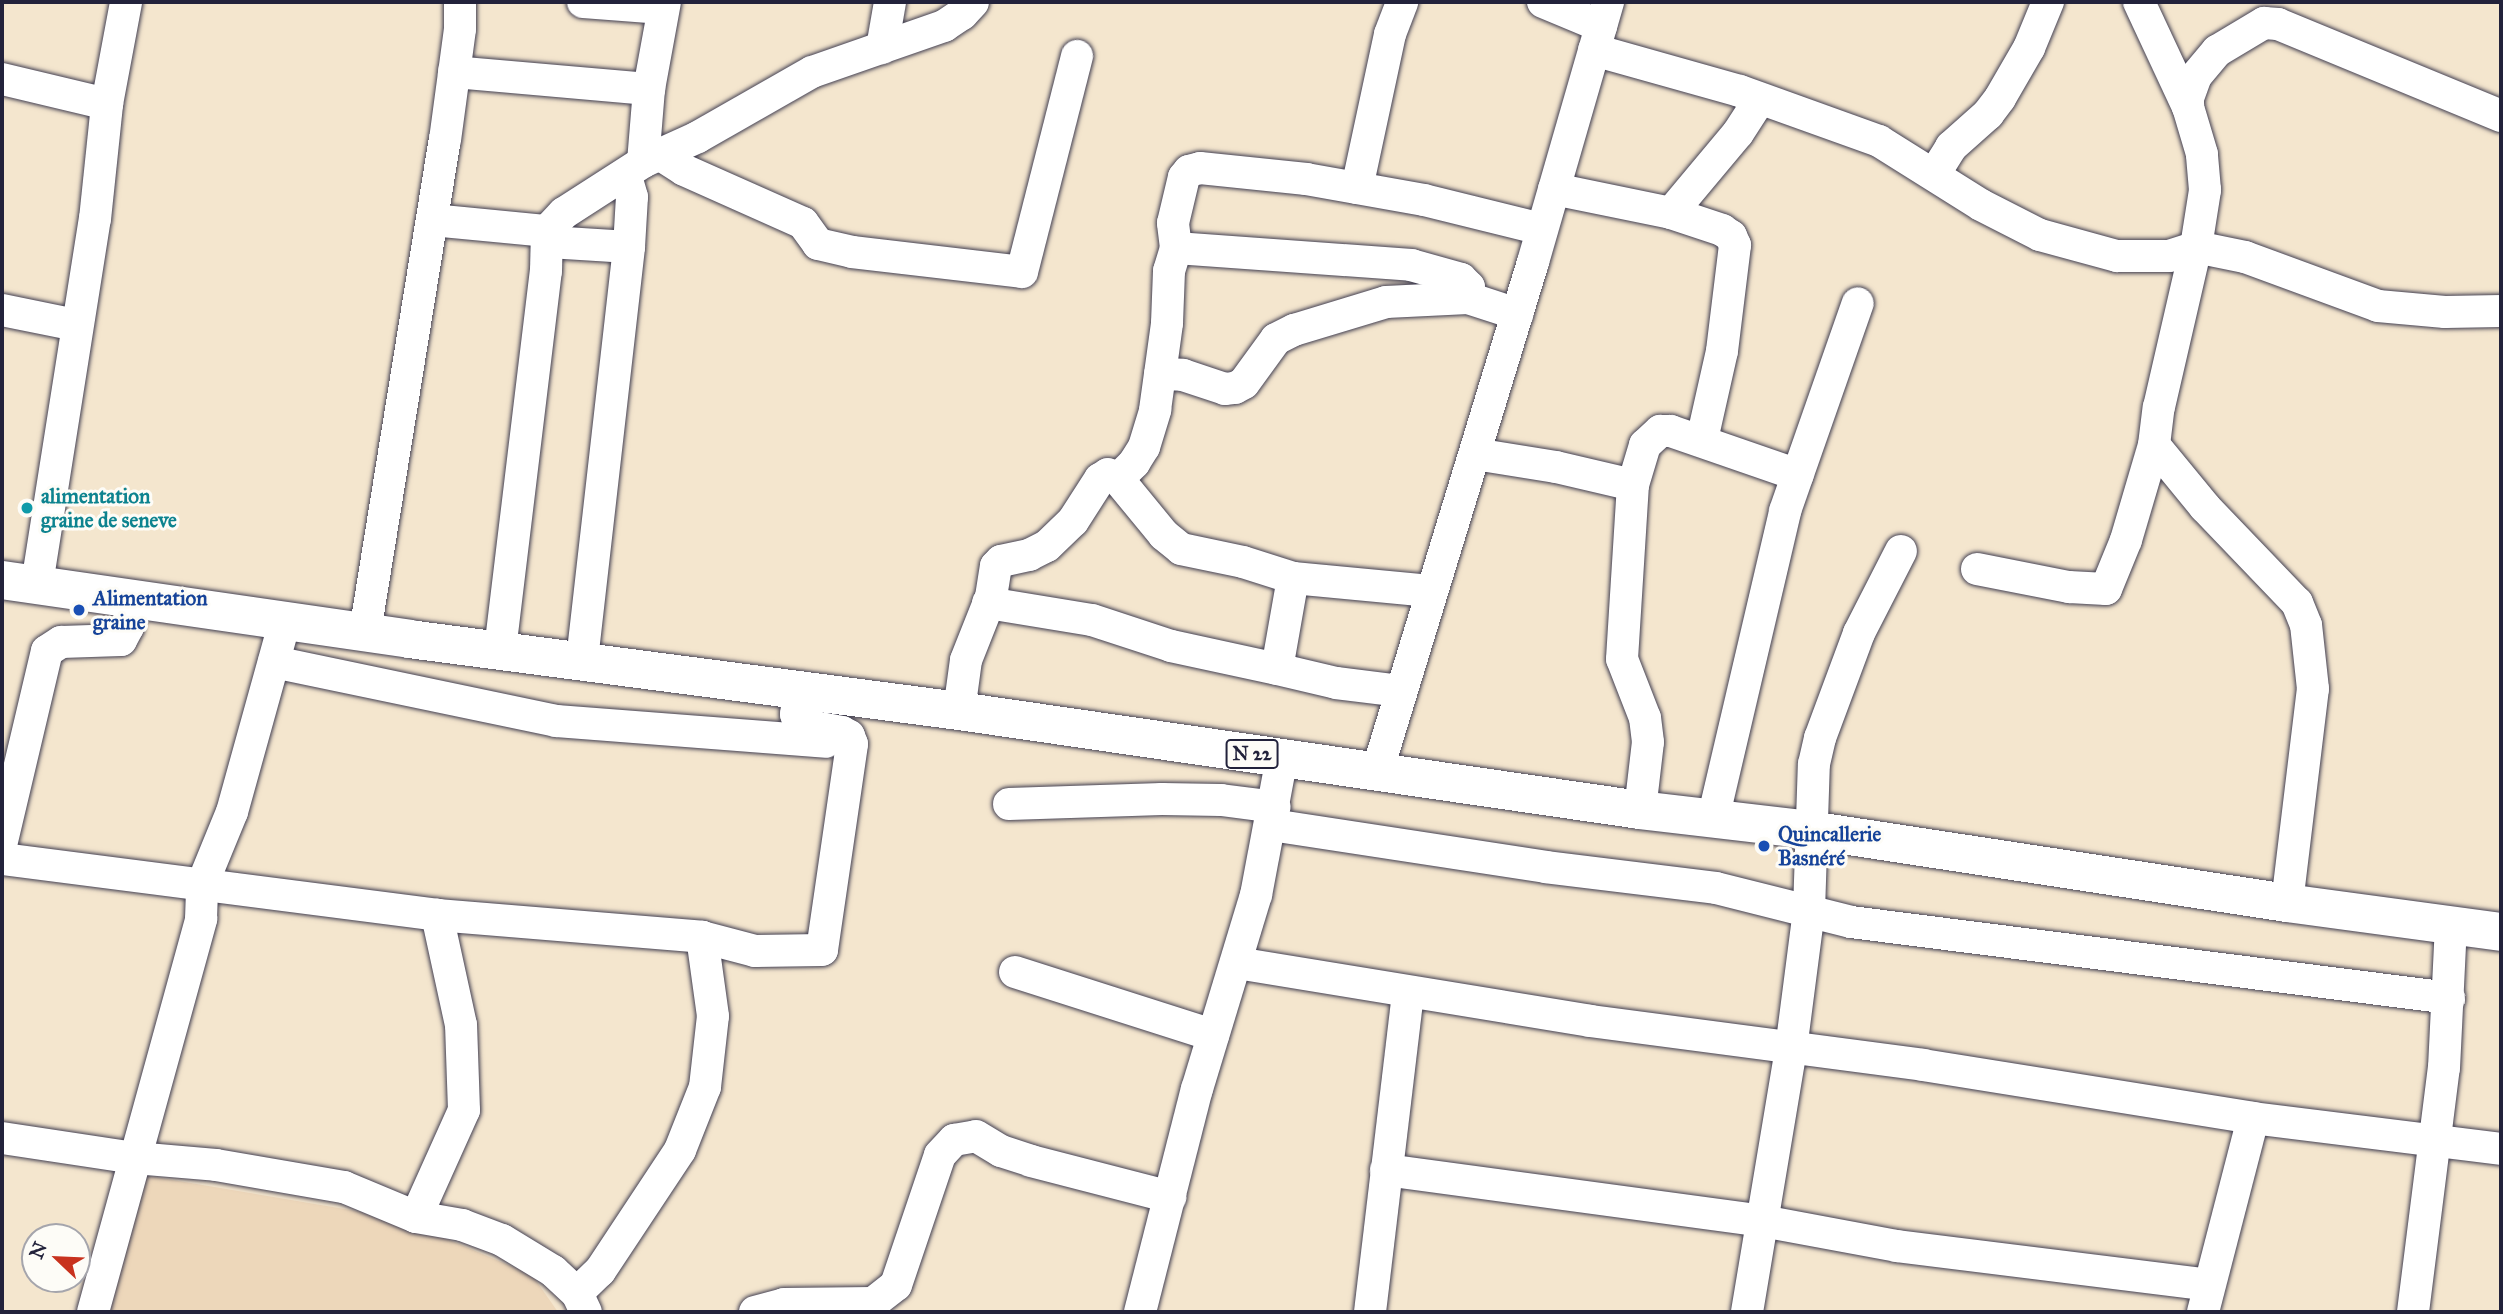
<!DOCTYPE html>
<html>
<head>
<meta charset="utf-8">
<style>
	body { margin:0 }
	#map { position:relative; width:2503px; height:1314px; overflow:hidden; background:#f4e6ce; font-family:"IM FELL Great Primer",serif }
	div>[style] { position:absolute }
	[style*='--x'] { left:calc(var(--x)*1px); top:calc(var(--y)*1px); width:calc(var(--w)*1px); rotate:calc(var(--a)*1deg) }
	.built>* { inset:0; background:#edd7ba }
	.roads { filter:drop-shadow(0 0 2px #423f51) drop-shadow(0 0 2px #423f51) }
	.minor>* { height:32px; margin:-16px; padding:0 16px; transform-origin:16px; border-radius:16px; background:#fff }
	.major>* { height:38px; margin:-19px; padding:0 19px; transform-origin:19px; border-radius:19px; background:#fff }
	.dots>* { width:19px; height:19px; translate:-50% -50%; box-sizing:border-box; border:4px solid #fdfcf7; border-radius:50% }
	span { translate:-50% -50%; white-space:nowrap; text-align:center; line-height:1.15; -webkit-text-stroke:6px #fdfcf7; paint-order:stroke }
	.shield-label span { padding:2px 5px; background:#fdfcf7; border:2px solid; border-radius:5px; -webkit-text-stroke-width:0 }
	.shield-label { font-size:19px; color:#22223b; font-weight:700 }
	.culture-label { font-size:21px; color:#0d838f; font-weight:700 }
	.left { translate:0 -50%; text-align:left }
	.transit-label { font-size:21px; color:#164399; font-weight:700 }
	.frame { position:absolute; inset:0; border:4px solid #22223b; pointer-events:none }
	.north { position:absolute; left:21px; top:1223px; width:70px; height:70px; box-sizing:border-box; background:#fdfcf7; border:2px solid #a5a5ac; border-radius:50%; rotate:293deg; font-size:19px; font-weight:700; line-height:28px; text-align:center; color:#22223b }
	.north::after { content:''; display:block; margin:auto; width:24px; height:32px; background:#c8321e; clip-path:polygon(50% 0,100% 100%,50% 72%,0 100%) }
</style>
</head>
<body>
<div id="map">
	<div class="built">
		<div style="clip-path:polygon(143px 1175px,398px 1218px,532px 1275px,558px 1312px,102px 1312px)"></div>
	</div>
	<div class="roads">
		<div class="minor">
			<div style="--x:583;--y:2;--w:80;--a:4.3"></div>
			<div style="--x:1543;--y:2;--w:63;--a:22.5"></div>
			<div style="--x:2139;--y:2;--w:116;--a:65"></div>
			<div style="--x:882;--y:48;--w:47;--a:-80.1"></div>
			<div style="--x:1594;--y:50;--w:152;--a:15.7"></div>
			<div style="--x:1740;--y:91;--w:148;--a:19.8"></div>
			<div style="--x:1879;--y:141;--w:120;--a:32.1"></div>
			<div style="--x:1981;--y:205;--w:66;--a:27"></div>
			<div style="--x:2040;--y:235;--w:80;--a:15.3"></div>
			<div style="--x:2117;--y:256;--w:52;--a:0"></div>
			<div style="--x:2169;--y:256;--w:28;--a:-18"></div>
			<div style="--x:2196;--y:247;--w:50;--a:11.5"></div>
			<div style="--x:2245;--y:257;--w:142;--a:20.2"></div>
			<div style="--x:2378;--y:306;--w:67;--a:5.1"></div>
			<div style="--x:2445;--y:312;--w:56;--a:-1"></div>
			<div style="--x:454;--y:72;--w:196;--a:5"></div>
			<div style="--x:2;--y:79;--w:108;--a:13.4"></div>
			<div style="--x:661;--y:155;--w:27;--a:33"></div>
			<div style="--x:684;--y:170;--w:130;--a:24"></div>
			<div style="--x:803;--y:223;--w:26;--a:54"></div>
			<div style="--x:818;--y:244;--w:35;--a:13"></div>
			<div style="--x:852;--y:252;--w:171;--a:6.7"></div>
			<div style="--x:1022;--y:272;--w:223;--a:-75.7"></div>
			<div style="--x:643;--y:162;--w:73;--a:-85.3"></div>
			<div style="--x:649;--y:89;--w:88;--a:-79.6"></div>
			<div style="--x:1935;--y:173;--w:31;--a:-58"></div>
			<div style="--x:1951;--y:147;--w:50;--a:-41.7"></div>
			<div style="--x:1988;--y:114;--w:20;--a:-53"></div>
			<div style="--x:2000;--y:98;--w:58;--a:-59.9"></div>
			<div style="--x:2029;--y:48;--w:50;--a:-67.6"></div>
			<div style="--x:1357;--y:188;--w:157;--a:-77.9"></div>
			<div style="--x:1390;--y:34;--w:34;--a:-69"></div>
			<div style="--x:1554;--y:189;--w:119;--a:11.6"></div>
			<div style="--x:1671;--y:213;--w:104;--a:-50.1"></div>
			<div style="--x:1738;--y:133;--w:40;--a:-57.1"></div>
			<div style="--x:1671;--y:213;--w:54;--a:18.4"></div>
			<div style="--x:1722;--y:230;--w:11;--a:34"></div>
			<div style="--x:1731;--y:236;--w:10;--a:66"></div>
			<div style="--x:1735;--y:245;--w:107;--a:97"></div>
			<div style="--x:1722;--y:351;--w:91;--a:102.7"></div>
			<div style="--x:432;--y:220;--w:116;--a:5.5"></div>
			<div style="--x:547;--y:231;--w:25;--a:-47"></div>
			<div style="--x:564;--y:213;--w:94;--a:-32.8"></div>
			<div style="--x:643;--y:162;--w:60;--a:-24.4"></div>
			<div style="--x:698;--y:137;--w:131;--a:-29.7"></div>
			<div style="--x:812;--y:72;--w:140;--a:-19.2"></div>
			<div style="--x:944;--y:26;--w:22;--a:-34"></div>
			<div style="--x:962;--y:14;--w:16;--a:-47"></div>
			<div style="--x:549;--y:242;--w:80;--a:3.6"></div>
			<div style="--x:1176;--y:248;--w:236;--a:4.1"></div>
			<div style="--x:1411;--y:265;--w:52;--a:15.6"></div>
			<div style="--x:1461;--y:279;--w:11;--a:45"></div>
			<div style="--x:1469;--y:287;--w:11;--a:95"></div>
			<div style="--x:2;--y:310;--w:76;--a:11.5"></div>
			<div style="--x:1160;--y:374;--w:23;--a:2"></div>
			<div style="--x:1183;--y:375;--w:44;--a:18.4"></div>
			<div style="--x:1225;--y:389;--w:10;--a:-6"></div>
			<div style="--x:1235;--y:388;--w:10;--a:-29"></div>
			<div style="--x:1244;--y:383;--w:54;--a:-54"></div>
			<div style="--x:1276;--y:339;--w:20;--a:-27"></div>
			<div style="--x:1294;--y:330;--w:96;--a:-16.9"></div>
			<div style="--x:1386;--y:302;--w:82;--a:-2.8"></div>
			<div style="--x:1468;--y:298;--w:52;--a:18.1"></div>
			<div style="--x:1475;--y:454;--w:82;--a:9.1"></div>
			<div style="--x:1556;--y:467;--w:79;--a:13.2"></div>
			<div style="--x:1118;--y:479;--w:72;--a:50.6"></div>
			<div style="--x:1164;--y:535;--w:22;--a:39"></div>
			<div style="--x:1181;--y:549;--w:63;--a:11.8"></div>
			<div style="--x:1243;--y:562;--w:52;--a:17.7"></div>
			<div style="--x:1293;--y:578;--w:138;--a:5.4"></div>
			<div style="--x:1977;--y:569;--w:94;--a:11.1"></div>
			<div style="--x:2069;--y:587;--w:37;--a:3"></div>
			<div style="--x:2106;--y:589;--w:53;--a:-67.8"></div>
			<div style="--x:2126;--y:540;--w:99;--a:-73.6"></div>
			<div style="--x:1293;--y:578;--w:92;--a:100"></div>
			<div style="--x:1277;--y:669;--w:61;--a:13.3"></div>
			<div style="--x:1336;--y:683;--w:64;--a:7.1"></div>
			<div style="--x:37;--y:584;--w:370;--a:-81"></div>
			<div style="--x:95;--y:219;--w:116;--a:-84"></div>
			<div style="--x:107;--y:104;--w:104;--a:-79.4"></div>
			<div style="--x:988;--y:603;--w:105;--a:9.3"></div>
			<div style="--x:1092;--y:620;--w:83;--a:18.2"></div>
			<div style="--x:1171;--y:646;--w:108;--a:12.2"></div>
			<div style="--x:365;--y:632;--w:498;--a:-80.8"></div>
			<div style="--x:445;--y:140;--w:112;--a:-82.3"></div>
			<div style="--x:460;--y:29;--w:27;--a:-90"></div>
			<div style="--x:500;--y:650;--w:382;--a:-83.1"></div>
			<div style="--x:546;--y:271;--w:40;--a:-88.6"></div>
			<div style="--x:582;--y:660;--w:416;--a:-83.5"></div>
			<div style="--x:629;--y:247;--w:50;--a:-86.6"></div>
			<div style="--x:632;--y:197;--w:22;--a:-106"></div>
			<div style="--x:274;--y:662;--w:288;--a:11.8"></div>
			<div style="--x:556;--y:721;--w:271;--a:4.4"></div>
			<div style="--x:959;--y:711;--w:51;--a:-82.2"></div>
			<div style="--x:966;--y:660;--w:68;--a:-68.4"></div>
			<div style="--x:991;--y:597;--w:31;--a:-81"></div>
			<div style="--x:996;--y:566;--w:7;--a:-45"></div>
			<div style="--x:1001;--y:561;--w:29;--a:-12"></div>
			<div style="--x:1029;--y:555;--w:20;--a:-27"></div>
			<div style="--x:1047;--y:546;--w:36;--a:-44"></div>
			<div style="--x:1073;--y:521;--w:50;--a:-57.3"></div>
			<div style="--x:1100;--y:479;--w:9;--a:-32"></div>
			<div style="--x:1108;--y:474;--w:11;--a:27"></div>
			<div style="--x:1118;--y:479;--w:23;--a:-45"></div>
			<div style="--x:1134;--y:463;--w:19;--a:-58"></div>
			<div style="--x:1144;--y:447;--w:39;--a:-73"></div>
			<div style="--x:1155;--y:410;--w:88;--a:-82.1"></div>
			<div style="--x:1167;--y:323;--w:52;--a:-87.8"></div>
			<div style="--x:1169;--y:271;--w:24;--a:-73"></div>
			<div style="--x:1176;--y:248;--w:25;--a:-97"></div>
			<div style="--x:1173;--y:223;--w:47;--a:-76.6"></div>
			<div style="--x:1184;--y:177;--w:8;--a:-50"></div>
			<div style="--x:1189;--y:171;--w:11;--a:-15"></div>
			<div style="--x:1200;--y:168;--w:107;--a:5.9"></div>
			<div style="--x:1306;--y:179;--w:120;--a:10.1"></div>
			<div style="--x:1424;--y:200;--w:121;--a:13.9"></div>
			<div style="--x:1377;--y:772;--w:533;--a:-72.99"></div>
			<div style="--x:1533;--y:262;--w:271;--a:-73.9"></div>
			<div style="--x:1009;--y:804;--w:153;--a:-1.9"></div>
			<div style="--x:1162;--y:799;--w:59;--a:1"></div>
			<div style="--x:1221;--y:800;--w:54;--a:7.4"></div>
			<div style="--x:1640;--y:810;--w:68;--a:-83.3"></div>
			<div style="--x:1648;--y:742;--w:24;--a:-97"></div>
			<div style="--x:1645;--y:718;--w:63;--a:-111.3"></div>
			<div style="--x:1622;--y:659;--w:174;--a:-86.4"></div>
			<div style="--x:1633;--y:485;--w:42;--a:-73.3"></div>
			<div style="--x:1645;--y:445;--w:21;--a:-43"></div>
			<div style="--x:1660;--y:431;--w:11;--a:0"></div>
			<div style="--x:1671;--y:431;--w:134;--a:19.1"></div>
			<div style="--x:1713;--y:819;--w:316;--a:-76.8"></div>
			<div style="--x:1785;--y:511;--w:220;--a:-70.7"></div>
			<div style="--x:1272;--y:825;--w:276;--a:8.7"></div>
			<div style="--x:1545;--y:867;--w:172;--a:7"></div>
			<div style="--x:1716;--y:888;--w:139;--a:14.1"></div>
			<div style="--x:1851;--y:922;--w:603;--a:7.24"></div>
			<div style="--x:2;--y:841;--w:195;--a:-76.7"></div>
			<div style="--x:47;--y:651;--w:17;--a:-33"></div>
			<div style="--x:61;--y:642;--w:60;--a:-1.9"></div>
			<div style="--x:121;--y:640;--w:15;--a:-62"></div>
			<div style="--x:128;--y:627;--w:28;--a:-82"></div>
			<div style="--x:2;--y:859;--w:439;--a:7.3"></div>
			<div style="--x:437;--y:915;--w:266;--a:4.7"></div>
			<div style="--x:702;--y:937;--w:55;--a:14.8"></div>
			<div style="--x:755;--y:951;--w:67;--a:-0.9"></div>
			<div style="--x:822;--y:950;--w:208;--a:-81.7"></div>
			<div style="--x:852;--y:744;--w:9;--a:-111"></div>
			<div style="--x:849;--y:736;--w:8;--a:-150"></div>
			<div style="--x:842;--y:732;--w:44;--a:-169.5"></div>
			<div style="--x:799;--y:724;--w:10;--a:-107"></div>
			<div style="--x:796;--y:714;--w:24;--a:-81"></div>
			<div style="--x:2287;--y:903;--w:216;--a:-83.1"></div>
			<div style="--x:2313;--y:689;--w:64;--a:-96.2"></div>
			<div style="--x:2306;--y:625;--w:24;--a:-112"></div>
			<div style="--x:2297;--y:603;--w:133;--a:-133.8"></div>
			<div style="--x:2205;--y:507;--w:80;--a:-129.4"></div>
			<div style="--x:2154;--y:445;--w:38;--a:-83"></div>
			<div style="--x:2159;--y:407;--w:164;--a:-77"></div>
			<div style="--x:2196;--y:247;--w:58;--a:-81"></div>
			<div style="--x:2205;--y:190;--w:36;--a:-95"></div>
			<div style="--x:2202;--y:154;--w:49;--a:-106.6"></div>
			<div style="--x:2188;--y:107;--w:9;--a:-90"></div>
			<div style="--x:2188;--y:98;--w:23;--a:-70"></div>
			<div style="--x:2196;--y:76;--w:33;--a:-50"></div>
			<div style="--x:2217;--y:51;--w:55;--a:-30.8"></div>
			<div style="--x:2264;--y:23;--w:14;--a:4"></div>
			<div style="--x:2278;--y:24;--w:241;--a:22.4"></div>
			<div style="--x:1237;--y:963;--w:358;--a:9.3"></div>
			<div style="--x:1590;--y:1021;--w:336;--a:7.5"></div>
			<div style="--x:1923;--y:1065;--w:334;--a:9.1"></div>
			<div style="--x:2253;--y:1118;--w:250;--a:7.1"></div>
			<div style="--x:1015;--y:972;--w:208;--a:17.7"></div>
			<div style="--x:2;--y:1138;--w:134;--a:8.6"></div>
			<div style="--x:135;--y:1158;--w:81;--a:4.9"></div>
			<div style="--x:216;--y:1165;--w:130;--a:9.8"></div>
			<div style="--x:344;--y:1187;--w:78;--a:22.6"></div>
			<div style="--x:416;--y:1217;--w:47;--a:9.9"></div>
			<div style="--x:462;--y:1225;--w:43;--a:20.6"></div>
			<div style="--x:502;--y:1240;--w:60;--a:31.3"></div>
			<div style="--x:553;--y:1271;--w:33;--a:43"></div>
			<div style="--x:577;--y:1293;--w:21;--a:65"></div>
			<div style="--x:1386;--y:1170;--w:379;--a:7.7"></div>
			<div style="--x:1762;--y:1221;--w:137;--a:10.5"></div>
			<div style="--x:1897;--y:1246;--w:313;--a:7.1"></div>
			<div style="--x:416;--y:1217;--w:117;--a:-65.8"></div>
			<div style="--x:464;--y:1110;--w:85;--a:-92"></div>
			<div style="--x:461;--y:1025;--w:113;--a:-102.3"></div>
			<div style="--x:577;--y:1293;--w:32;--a:-44"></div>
			<div style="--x:600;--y:1271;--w:145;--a:-56.5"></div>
			<div style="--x:680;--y:1150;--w:68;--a:-68.4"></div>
			<div style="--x:705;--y:1087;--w:71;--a:-83.6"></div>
			<div style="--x:713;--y:1016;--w:80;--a:-97.9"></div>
			<div style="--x:93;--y:1312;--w:408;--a:-74.6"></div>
			<div style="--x:201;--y:919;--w:34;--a:-88"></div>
			<div style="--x:202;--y:885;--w:79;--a:-67.7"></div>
			<div style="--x:232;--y:812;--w:198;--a:-74.5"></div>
			<div style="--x:755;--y:1312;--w:30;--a:-15"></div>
			<div style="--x:784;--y:1304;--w:89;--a:-0.6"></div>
			<div style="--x:873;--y:1303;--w:29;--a:-38"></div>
			<div style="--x:896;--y:1285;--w:137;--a:-71.3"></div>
			<div style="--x:940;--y:1155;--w:21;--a:-47"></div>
			<div style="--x:954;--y:1140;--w:22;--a:-10"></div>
			<div style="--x:976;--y:1136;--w:29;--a:31"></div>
			<div style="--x:1001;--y:1151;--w:32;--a:18"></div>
			<div style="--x:1031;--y:1161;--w:144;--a:14.5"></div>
			<div style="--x:1140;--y:1312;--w:230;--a:-75.7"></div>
			<div style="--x:1197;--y:1089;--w:203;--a:-73.1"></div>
			<div style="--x:1256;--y:895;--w:139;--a:-79.3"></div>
			<div style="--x:1370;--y:1312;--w:321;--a:-83.2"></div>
			<div style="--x:1747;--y:1312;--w:267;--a:-80.5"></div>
			<div style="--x:1791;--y:1049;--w:139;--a:-82.6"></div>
			<div style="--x:1809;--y:911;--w:147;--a:-88.1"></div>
			<div style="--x:1814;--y:764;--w:27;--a:-77"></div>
			<div style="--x:1820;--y:738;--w:112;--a:-69.6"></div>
			<div style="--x:1859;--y:633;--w:92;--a:-62.9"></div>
			<div style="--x:2203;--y:1312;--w:200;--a:-75.5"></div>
			<div style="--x:2413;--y:1312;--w:246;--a:-82.8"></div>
			<div style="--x:2444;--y:1068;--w:144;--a:-87.2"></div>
		</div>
		<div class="major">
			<div style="--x:2;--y:580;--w:411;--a:8.2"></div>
			<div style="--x:409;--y:639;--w:555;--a:7.46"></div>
			<div style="--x:959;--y:711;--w:688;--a:8.27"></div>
			<div style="--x:1640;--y:810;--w:171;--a:6.7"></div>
			<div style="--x:1810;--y:830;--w:483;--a:8.7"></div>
			<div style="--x:2287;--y:903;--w:216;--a:7.7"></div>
		</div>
	</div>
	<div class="dots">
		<div style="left:27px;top:508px;background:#0f9aa8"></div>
		<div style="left:79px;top:610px;background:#1a4fb4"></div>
		<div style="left:1764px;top:846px;background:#1a4fb4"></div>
	</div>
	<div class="shield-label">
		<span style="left:1252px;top:754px">N 22</span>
	</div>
	<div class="culture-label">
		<span class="left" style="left:41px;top:508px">alimentation<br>graine de seneve</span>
	</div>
	<div class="transit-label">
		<span class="left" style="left:93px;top:610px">Alimentation<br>graine</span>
		<span class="left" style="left:1778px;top:846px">Quincallerie<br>Basnéré</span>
	</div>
	<div class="frame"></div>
	<div class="north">N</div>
</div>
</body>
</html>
